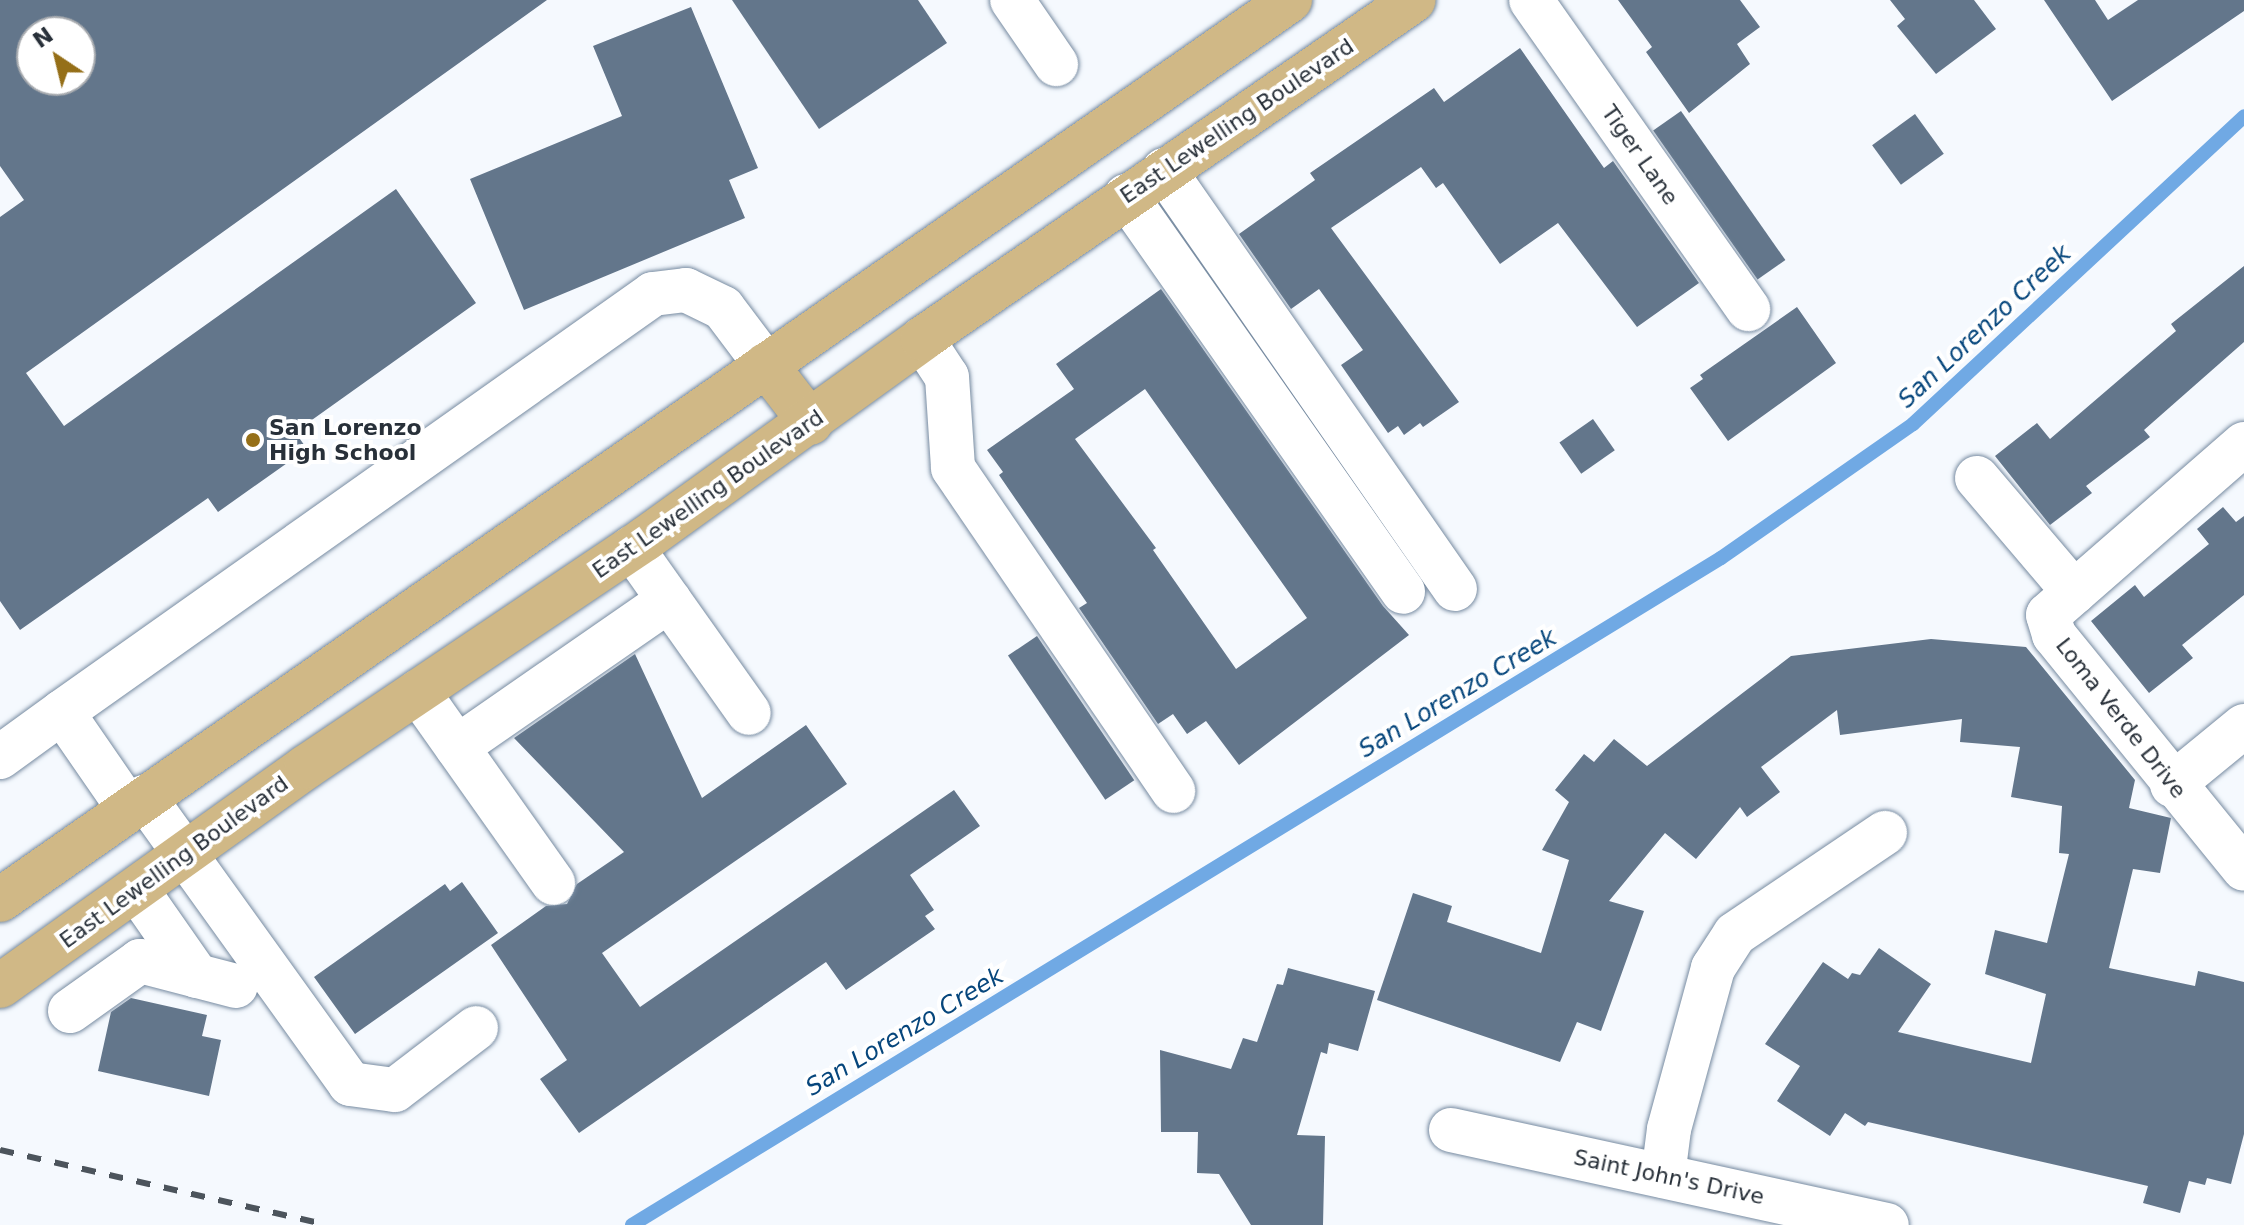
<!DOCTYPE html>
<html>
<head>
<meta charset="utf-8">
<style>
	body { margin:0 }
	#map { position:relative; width:2244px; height:1225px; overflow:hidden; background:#f5f9fe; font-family:"DejaVu Sans",sans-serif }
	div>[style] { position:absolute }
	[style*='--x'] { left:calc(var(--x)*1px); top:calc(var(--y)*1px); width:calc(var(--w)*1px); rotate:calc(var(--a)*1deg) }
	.stream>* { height:14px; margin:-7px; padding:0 7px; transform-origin:7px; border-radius:7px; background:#70a9e4 }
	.building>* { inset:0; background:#63768b; transform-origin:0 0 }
	.roads { filter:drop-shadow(0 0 2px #778ba1) drop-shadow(0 0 2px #778ba1) }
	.minor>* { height:44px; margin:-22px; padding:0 22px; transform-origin:22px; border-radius:22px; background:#fff }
	.major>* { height:44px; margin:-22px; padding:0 22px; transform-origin:22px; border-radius:22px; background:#d0b886 }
	.rail>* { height:6px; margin-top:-3px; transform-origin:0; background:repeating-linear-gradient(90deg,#4c545c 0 14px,transparent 0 28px) }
	.dots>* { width:22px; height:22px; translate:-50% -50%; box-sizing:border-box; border:4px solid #fff; border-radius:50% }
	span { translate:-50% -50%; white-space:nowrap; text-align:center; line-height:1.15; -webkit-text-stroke:8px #fff; paint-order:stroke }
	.street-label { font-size:22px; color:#283039 }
	.poi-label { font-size:22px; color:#283039; font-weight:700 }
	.left { translate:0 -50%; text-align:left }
	.water-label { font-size:24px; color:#06467c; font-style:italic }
	.north { position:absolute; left:16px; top:16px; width:80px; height:80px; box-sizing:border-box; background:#fff; border:2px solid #a9acb0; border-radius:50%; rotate:325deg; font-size:22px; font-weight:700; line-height:32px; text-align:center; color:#283039 }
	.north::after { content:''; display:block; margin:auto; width:28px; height:36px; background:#956f18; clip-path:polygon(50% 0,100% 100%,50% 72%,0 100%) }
</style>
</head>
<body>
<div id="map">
	<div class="stream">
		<div style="--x:632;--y:1225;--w:1277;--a:-31.49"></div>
		<div style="--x:1721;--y:558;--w:234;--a:-34.9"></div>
		<div style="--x:1913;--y:424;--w:452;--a:-42.9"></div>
	</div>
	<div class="building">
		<div style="clip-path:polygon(evenodd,0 0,547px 0,26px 373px,64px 426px,396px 189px,476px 303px,295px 432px,307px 449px,218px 512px,208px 498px,20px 630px,0 601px,0 217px,24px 200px,0 166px,0 0,32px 32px,80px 32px,80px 80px,32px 80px,32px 32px)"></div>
		<div style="clip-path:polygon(732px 0,918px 0,947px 43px,819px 129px)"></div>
		<div style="clip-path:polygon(1618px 0,1740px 0,1760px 27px,1737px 44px,1750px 64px,1689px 113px,1646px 52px,1652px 47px)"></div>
		<div style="clip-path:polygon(1890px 0,1974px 0,1996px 29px,1936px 74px,1897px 26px,1905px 19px)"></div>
		<div style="clip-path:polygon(2044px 0,2095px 0,2108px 20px,2138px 0,2244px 0,2244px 11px,2112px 101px)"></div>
		<div style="clip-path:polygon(691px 7px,758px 168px,729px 180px,745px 218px,524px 310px,470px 179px,622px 116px,593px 46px)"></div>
		<div style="clip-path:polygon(1520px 48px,1604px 168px,1613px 161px,1699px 283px,1637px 327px,1558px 223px,1500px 264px,1443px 183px,1436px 188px,1421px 167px,1331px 228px,1459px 402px,1423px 427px,1420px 423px,1404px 435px,1398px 426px,1388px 433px,1341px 365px,1363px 350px,1319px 289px,1291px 309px,1239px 234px,1315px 180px,1310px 173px,1434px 88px,1444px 102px)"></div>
		<div style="left:1681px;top:111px;width:182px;height:34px;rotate:55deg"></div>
		<div style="left:1915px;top:114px;width:49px;height:53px;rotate:54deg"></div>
		<div style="clip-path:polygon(2244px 266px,2244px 342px,2144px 430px,2150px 437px,2086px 486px,2092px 493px,2050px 525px,1995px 456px,2037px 423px,2050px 439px,2176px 331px,2171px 324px)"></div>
		<div style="clip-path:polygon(evenodd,1161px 289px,1383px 606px,1409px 635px,1239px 765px,1206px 721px,1187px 734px,1173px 714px,1158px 724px,1079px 608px,1087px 603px,999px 475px,1003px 472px,987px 450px,1074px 389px,1056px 364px,1161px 289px,1145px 389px,1307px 618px,1236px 669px,1153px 550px,1156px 548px,1075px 439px,1145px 389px)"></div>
		<div style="clip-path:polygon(1797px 307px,1836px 363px,1728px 441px,1690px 388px,1703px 379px,1700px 375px)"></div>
		<div style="left:1593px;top:419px;width:38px;height:41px;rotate:55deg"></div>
		<div style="clip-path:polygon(2223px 507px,2236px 522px,2244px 516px,2244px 595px,2182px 645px,2193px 658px,2149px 693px,2091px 621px,2135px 585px,2144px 597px,2209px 544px,2197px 529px)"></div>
		<div style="left:1037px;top:636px;width:174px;height:35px;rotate:56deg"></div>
		<div style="clip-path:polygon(1931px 639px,2026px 647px,2135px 780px,2129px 808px,2171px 818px,2160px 873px,2133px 869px,2109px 968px,2195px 986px,2198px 971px,2244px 982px,2244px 1134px,2231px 1184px,2207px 1178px,2205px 1185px,2189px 1181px,2180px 1213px,2143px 1203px,2148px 1186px,1868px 1122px,1865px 1126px,1845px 1113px,1830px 1136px,1777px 1101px,1800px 1066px,1765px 1044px,1823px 962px,1848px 979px,1852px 973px,1860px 975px,1879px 948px,1931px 984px,1898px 1032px,2031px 1063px,2046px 994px,1985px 974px,1995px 930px,2047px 943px,2069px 854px,2059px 853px,2062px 806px,2011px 797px,2020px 747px,1960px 742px,1962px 719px,1840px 735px,1837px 710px,1761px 767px,1780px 792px,1747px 817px,1740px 807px,1696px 859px,1665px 833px,1609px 901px,1644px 911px,1601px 1031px,1577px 1022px,1560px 1062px,1377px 1000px,1413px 893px,1452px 906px,1447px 922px,1541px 953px,1569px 860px,1542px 850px,1569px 802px,1555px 790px,1584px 754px,1594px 762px,1614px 739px,1647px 766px,1791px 656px)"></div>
		<div style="clip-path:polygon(635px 654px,702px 798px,806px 725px,847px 784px,602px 953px,640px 1007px,954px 790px,980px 826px,910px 875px,934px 910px,925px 916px,935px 929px,846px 990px,826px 962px,579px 1133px,540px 1079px,567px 1060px,491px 945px,546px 906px,567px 904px,577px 884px,624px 852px,514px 738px)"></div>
		<div style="clip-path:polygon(462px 882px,498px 933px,355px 1034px,314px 977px,445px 884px,450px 891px)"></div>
		<div style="clip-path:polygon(1288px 968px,1375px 991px,1358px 1051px,1329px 1043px,1327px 1054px,1321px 1052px,1297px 1135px,1325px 1136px,1323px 1225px,1251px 1225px,1219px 1174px,1197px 1173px,1198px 1132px,1161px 1132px,1160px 1050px,1231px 1069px,1243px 1038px,1257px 1042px,1277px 984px,1283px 985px)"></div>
		<div style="clip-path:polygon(131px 998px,207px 1015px,202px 1036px,221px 1040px,209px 1096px,98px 1071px,111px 1012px)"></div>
	</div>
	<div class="roads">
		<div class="minor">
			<div style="--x:1012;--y:0;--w:78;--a:55.5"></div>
			<div style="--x:1531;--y:0;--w:378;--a:54.9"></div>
			<div style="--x:1164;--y:170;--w:510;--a:55.22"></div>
			<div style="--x:1126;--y:196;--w:483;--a:55"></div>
			<div style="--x:922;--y:339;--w:45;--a:56.7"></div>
			<div style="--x:947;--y:377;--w:91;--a:86.2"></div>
			<div style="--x:953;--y:468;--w:391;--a:55.7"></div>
			<div style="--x:2244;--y:444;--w:260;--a:138.9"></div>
			<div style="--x:2048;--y:615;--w:21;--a:73"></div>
			<div style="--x:2054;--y:635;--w:301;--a:50.9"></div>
			<div style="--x:1977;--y:478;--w:150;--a:49.6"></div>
			<div style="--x:632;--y:548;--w:202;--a:54.7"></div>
			<div style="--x:418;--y:692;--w:234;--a:54.7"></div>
			<div style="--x:62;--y:712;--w:724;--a:-35.27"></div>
			<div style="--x:653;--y:294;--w:33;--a:-7"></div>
			<div style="--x:686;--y:290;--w:41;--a:25.9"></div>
			<div style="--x:723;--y:308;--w:71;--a:53"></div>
			<div style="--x:457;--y:747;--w:258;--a:-34.7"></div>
			<div style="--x:0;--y:757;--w:77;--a:-36"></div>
			<div style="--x:62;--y:712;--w:118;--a:55.4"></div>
			<div style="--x:2172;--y:785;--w:93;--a:-39.3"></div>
			<div style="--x:144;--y:797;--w:353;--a:54.3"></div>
			<div style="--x:350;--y:1084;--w:45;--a:7.6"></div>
			<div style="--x:395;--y:1090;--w:102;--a:-37.4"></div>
			<div style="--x:137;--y:890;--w:105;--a:55.1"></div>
			<div style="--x:70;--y:1011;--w:86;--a:-35.5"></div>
			<div style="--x:140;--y:961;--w:99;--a:14.6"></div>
			<div style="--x:1451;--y:1130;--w:446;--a:12.3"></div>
			<div style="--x:1663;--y:1176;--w:47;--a:-82.7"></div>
			<div style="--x:1669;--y:1129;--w:167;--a:-74.7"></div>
			<div style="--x:1713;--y:968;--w:40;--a:-57.1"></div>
			<div style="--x:1735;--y:934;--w:181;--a:-34"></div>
		</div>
		<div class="major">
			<div style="--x:766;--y:365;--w:73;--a:52.2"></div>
			<div style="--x:0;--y:900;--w:1573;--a:-34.9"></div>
			<div style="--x:0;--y:986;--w:376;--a:-35.6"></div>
			<div style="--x:306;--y:767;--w:409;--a:-33.9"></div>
			<div style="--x:645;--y:539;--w:342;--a:-35.8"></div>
			<div style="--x:922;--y:339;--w:597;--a:-34.57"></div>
		</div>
	</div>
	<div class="rail">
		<div style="--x:0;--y:1150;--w:335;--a:12.9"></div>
	</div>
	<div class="dots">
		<div style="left:253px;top:440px;background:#956f18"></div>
	</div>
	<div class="street-label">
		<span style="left:1237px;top:121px;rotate:-34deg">East Lewelling Boulevard</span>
		<span style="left:1640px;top:155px;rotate:55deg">Tiger Lane</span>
		<span style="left:708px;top:494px;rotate:-35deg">East Lewelling Boulevard</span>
		<span style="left:2121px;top:718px;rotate:52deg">Loma Verde Drive</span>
		<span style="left:174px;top:862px;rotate:-36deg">East Lewelling Boulevard</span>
		<span style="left:1669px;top:1177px;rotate:12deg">Saint John's Drive</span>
	</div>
	<div class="poi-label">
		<span class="left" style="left:269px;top:440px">San Lorenzo<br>High School</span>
	</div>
	<div class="water-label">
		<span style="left:1985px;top:327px;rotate:-43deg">San Lorenzo Creek</span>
		<span style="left:1458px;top:694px;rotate:-31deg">San Lorenzo Creek</span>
		<span style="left:905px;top:1032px;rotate:-31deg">San Lorenzo Creek</span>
	</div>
	<div class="north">N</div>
</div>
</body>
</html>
